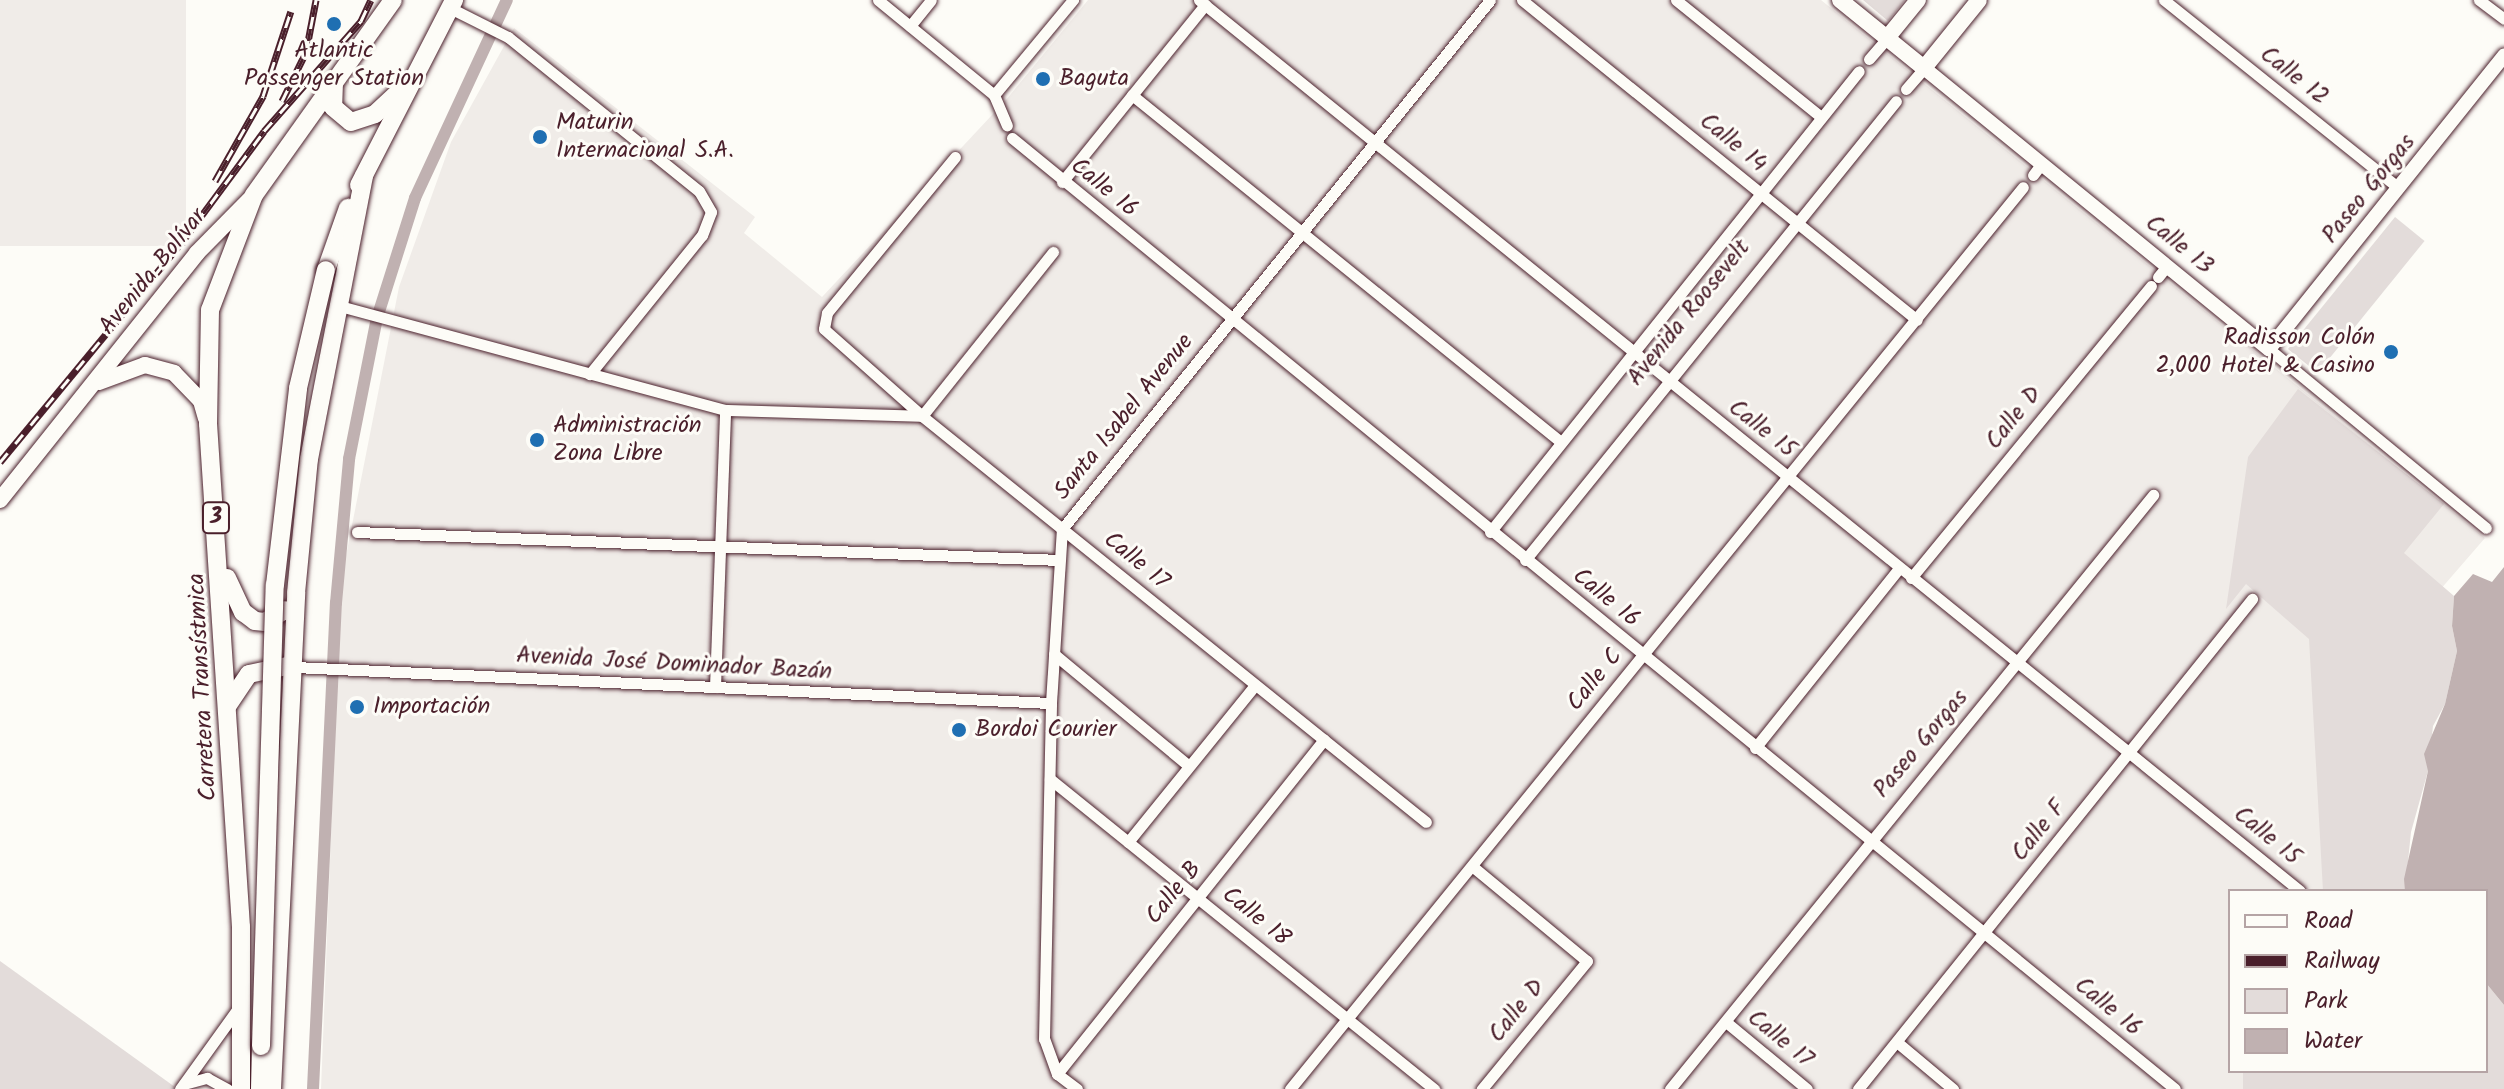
<!DOCTYPE html>
<html>
<head>
<meta charset="utf-8">
<style>
	body { margin:0 }
	#map { position:relative; width:2504px; height:1089px; overflow:hidden; background:#fdfcf7; font-family:Kalam,sans-serif }
	div>[style] { position:absolute }
	[style*='--x'] { left:calc(var(--x)*1px); top:calc(var(--y)*1px); width:calc(var(--w)*1px); rotate:calc(var(--a)*1deg) }
	.built>* { inset:0; background:#f0ece8; transform-origin:0 0 }
	.green>* { inset:0; background:#e3dcda; transform-origin:0 0 }
	.water>* { inset:0; background:#c0b1b1 }
	.canal>* { height:12px; margin:-6px; padding:0 6px; transform-origin:6px; border-radius:6px; background:#c0b1b1 }
	.roads { filter:drop-shadow(0 0 2px #4a1f2b) drop-shadow(0 0 2px #4a1f2b) }
	.minor>* { height:11px; margin:-5.5px; padding:0 5.5px; transform-origin:5.5px; border-radius:5.5px; background:#fdfcf7 }
	.tertiary>* { height:14px; margin:-7px; padding:0 7px; transform-origin:7px; border-radius:7px; background:#fdfcf7 }
	.secondary>* { height:16px; margin:-8px; padding:0 8px; transform-origin:8px; border-radius:8px; background:#fdfcf7 }
	.primary>* { height:18px; margin:-9px; padding:0 9px; transform-origin:9px; border-radius:9px; background:#fdfcf7 }
	.rail>* { height:7px; margin-top:-3.5px; transform-origin:0; background:repeating-linear-gradient(90deg,#fdfcf7 0 12px,#4a1f2b 0 24px); box-sizing:border-box; border-block:2px solid #4a1f2b }
	.bridges { filter:drop-shadow(0 0 2px #4a1f2b) drop-shadow(0 0 2px #4a1f2b) }
	.primary-bridge>* { height:18px; margin:-9px; padding:0 9px; transform-origin:9px; border-radius:9px; background:#fdfcf7 }
	.dots>* { width:22px; height:22px; translate:-50% -50%; box-sizing:border-box; border:4px solid #fdfcf7; border-radius:50% }
	span { translate:-50% -50%; white-space:nowrap; text-align:center; line-height:1.15; -webkit-text-stroke:6px #fdfcf7; paint-order:stroke }
	.shield-label span { padding:2px 6px; background:#fdfcf7; border:2px solid; border-radius:6px; -webkit-text-stroke-width:0 }
	.shield-label { font-size:22px; color:#4a1f2b; font-weight:700 }
	.poi-label { font-size:24px; color:#4a1f2b }
	.left { translate:0 -50%; text-align:left }
	.right { translate:-100% -50%; text-align:right }
	.street-label { font-size:24px; color:#4a1f2b }
	.legend { position:absolute; left:2228px; top:889px; width:260px; height:184px; box-sizing:border-box; background:#fdfcf7; border:2px solid #b5a4a5; margin:0; padding:10px 14px; list-style:none; font-size:24px; color:#4a1f2b }
	.legend li { display:flex; align-items:center; gap:16px; height:40px }
	.legend b { width:40px; border:2px solid #b5a4a5 }
</style>
</head>
<body>
<div id="map">
	<div class="built">
		<div style="left:0;top:0;width:186px;height:246px"></div>
		<div style="clip-path:polygon(1088px 0,1821px 0,2485px 538px,2348px 696px,2363px 891px,2230px 891px,2230px 1071px,2458px 1071px,2444px 1089px,321px 1089px,341px 581px,399px 287px,451px 142px,514px 28px,755px 217px,744px 233px,822px 297px,1006px 100px)"></div>
	</div>
	<div class="green">
		<div style="clip-path:polygon(1863px 0,1905px 0,1888px 21px)"></div>
		<div style="left:2395px;top:217px;width:38px;height:170px;rotate:39deg"></div>
		<div style="clip-path:polygon(2298px 389px,2444px 504px,2404px 553px,2454px 596px,2452px 626px,2457px 651px,2445px 704px,2433px 726px,2428px 771px,2411px 832px,2405px 891px,2323px 891px,2309px 639px,2246px 584px,2226px 609px,2248px 457px)"></div>
		<div style="clip-path:polygon(0 961px,175px 1087px,174px 1089px,0 1089px)"></div>
		<div style="clip-path:polygon(2486px 983px,2504px 1005px,2504px 1089px,2243px 1089px,2243px 1071px,2486px 1071px)"></div>
	</div>
	<div class="water">
		<div style="clip-path:polygon(2504px 567px,2504px 1005px,2486px 983px,2486px 891px,2405px 891px,2404px 879px,2428px 771px,2424px 754px,2445px 704px,2457px 651px,2452px 626px,2454px 596px,2473px 574px,2492px 582px)"></div>
	</div>
	<div class="canal">
		<div style="--x:313;--y:1089;--w:487;--a:-87.3"></div>
		<div style="--x:336;--y:603;--w:145;--a:-84.8"></div>
		<div style="--x:349;--y:459;--w:144;--a:-78.8"></div>
		<div style="--x:377;--y:318;--w:126;--a:-72.4"></div>
		<div style="--x:415;--y:198;--w:218;--a:-65.1"></div>
	</div>
	<div class="roads">
		<div class="minor">
			<div style="--x:878;--y:0;--w:150;--a:39.3"></div>
			<div style="--x:994;--y:95;--w:33;--a:67"></div>
			<div style="--x:1199;--y:0;--w:1416;--a:38.98"></div>
			<div style="--x:1522;--y:0;--w:508;--a:39.01"></div>
			<div style="--x:1676;--y:0;--w:186;--a:38.9"></div>
			<div style="--x:2164;--y:0;--w:299;--a:38.7"></div>
			<div style="--x:2479;--y:0;--w:31;--a:37"></div>
			<div style="--x:450;--y:8;--w:65;--a:26.6"></div>
			<div style="--x:508;--y:37;--w:245;--a:38.9"></div>
			<div style="--x:699;--y:191;--w:24;--a:60"></div>
			<div style="--x:711;--y:212;--w:25;--a:111"></div>
			<div style="--x:702;--y:235;--w:179;--a:128.9"></div>
			<div style="--x:910;--y:26;--w:33;--a:-51"></div>
			<div style="--x:1869;--y:59;--w:28;--a:-49"></div>
			<div style="--x:1906;--y:89;--w:28;--a:-49"></div>
			<div style="--x:994;--y:95;--w:124;--a:-50.3"></div>
			<div style="--x:1132;--y:95;--w:552;--a:38.97"></div>
			<div style="--x:1012;--y:138;--w:1502;--a:39.27"></div>
			<div style="--x:955;--y:157;--w:202;--a:129.4"></div>
			<div style="--x:827;--y:313;--w:16;--a:101"></div>
			<div style="--x:824;--y:329;--w:131;--a:41.6"></div>
			<div style="--x:922;--y:416;--w:647;--a:38.85"></div>
			<div style="--x:2033;--y:175;--w:15;--a:-53"></div>
			<div style="--x:1062;--y:182;--w:228;--a:-51.1"></div>
			<div style="--x:2158;--y:277;--w:14;--a:-51"></div>
			<div style="--x:336;--y:305;--w:403;--a:15.1"></div>
			<div style="--x:725;--y:410;--w:197;--a:1.7"></div>
			<div style="--x:922;--y:416;--w:210;--a:-51.4"></div>
			<div style="--x:2269;--y:349;--w:281;--a:39.5"></div>
			<div style="--x:357;--y:532;--w:703;--a:2.28"></div>
			<div style="--x:1490;--y:532;--w:590;--a:-51.33"></div>
			<div style="--x:1525;--y:560;--w:590;--a:-51.05"></div>
			<div style="--x:1911;--y:578;--w:378;--a:-50.6"></div>
			<div style="--x:1054;--y:654;--w:175;--a:39.7"></div>
			<div style="--x:295;--y:667;--w:757;--a:2.73"></div>
			<div style="--x:715;--y:687;--w:277;--a:-87.9"></div>
			<div style="--x:1755;--y:748;--w:231;--a:-51.3"></div>
			<div style="--x:1050;--y:779;--w:494;--a:38.9"></div>
			<div style="--x:1128;--y:842;--w:202;--a:-51"></div>
			<div style="--x:1472;--y:866;--w:149;--a:39.6"></div>
			<div style="--x:1587;--y:961;--w:166;--a:129.4"></div>
			<div style="--x:1726;--y:1022;--w:105;--a:39.6"></div>
			<div style="--x:1898;--y:1043;--w:72;--a:39.9"></div>
			<div style="--x:1057;--y:1074;--w:428;--a:-51.4"></div>
			<div style="--x:184;--y:1084;--w:24;--a:-15"></div>
			<div style="--x:207;--y:1078;--w:23;--a:29"></div>
			<div style="--x:180;--y:1089;--w:101;--a:-54.3"></div>
			<div style="--x:1077;--y:1089;--w:25;--a:-143"></div>
			<div style="--x:1057;--y:1074;--w:37;--a:-110"></div>
			<div style="--x:1044;--y:1039;--w:336;--a:-88.8"></div>
			<div style="--x:1051;--y:703;--w:174;--a:-86.4"></div>
			<div style="--x:1062;--y:529;--w:680;--a:-51.02"></div>
			<div style="--x:1290;--y:1089;--w:1162;--a:-50.9"></div>
			<div style="--x:1670;--y:1089;--w:766;--a:-50.88"></div>
			<div style="--x:1858;--y:1089;--w:629;--a:-51.2"></div>
		</div>
		<div class="tertiary">
			<div style="--x:1924;--y:68;--w:445;--a:39.2"></div>
			<div style="--x:2269;--y:349;--w:376;--a:-51.3"></div>
		</div>
		<div class="secondary">
			<div style="--x:1840;--y:0;--w:108;--a:39"></div>
			<div style="--x:1924;--y:68;--w:87;--a:-51"></div>
			<div style="--x:1887;--y:38;--w:49;--a:-50.8"></div>
			<div style="--x:99;--y:382;--w:49;--a:-20.3"></div>
			<div style="--x:145;--y:365;--w:30;--a:15"></div>
			<div style="--x:174;--y:373;--w:39;--a:46"></div>
			<div style="--x:201;--y:401;--w:18;--a:74"></div>
			<div style="--x:0;--y:500;--w:316;--a:-51.4"></div>
			<div style="--x:197;--y:253;--w:81;--a:-45.5"></div>
		</div>
		<div class="primary">
			<div style="--x:334;--y:82;--w:25;--a:92"></div>
			<div style="--x:333;--y:107;--w:23;--a:40"></div>
			<div style="--x:351;--y:122;--w:25;--a:-18"></div>
			<div style="--x:375;--y:114;--w:40;--a:-43"></div>
			<div style="--x:359;--y:185;--w:208;--a:-62.8"></div>
			<div style="--x:326;--y:270;--w:66;--a:-70.5"></div>
			<div style="--x:227;--y:578;--w:38;--a:65"></div>
			<div style="--x:243;--y:612;--w:15;--a:37"></div>
			<div style="--x:255;--y:621;--w:10;--a:6"></div>
			<div style="--x:265;--y:622;--w:23;--a:-31"></div>
			<div style="--x:228;--y:705;--w:37;--a:-56"></div>
			<div style="--x:249;--y:674;--w:40;--a:-12"></div>
			<div style="--x:241;--y:1089;--w:162;--a:-90"></div>
			<div style="--x:241;--y:927;--w:504;--a:-93.75"></div>
			<div style="--x:208;--y:424;--w:114;--a:-89"></div>
			<div style="--x:210;--y:310;--w:123;--a:-69.1"></div>
			<div style="--x:254;--y:195;--w:239;--a:-54.5"></div>
			<div style="--x:260;--y:1089;--w:43;--a:-88.7"></div>
			<div style="--x:272;--y:1089;--w:497;--a:-87.2"></div>
			<div style="--x:296;--y:593;--w:135;--a:-84.5"></div>
			<div style="--x:309;--y:459;--w:288;--a:-79"></div>
		</div>
	</div>
	<div class="rail">
		<div style="--x:282;--y:101;--w:55;--a:-63.9"></div>
		<div style="--x:306;--y:52;--w:53;--a:-79.1"></div>
		<div style="--x:215;--y:181;--w:98;--a:-60.5"></div>
		<div style="--x:263;--y:96;--w:89;--a:-71.8"></div>
		<div style="--x:0;--y:462;--w:286;--a:-50.4"></div>
		<div style="--x:182;--y:242;--w:138;--a:-53.5"></div>
		<div style="--x:264;--y:131;--w:147;--a:-48.6"></div>
		<div style="--x:361;--y:21;--w:23;--a:-65"></div>
	</div>
	<div class="bridges">
		<div class="primary-bridge">
			<div style="--x:261;--y:1046;--w:461;--a:-88.3"></div>
			<div style="--x:275;--y:585;--w:198;--a:-83.3"></div>
			<div style="--x:298;--y:388;--w:121;--a:-76.7"></div>
		</div>
	</div>
	<div class="dots">
		<div style="left:334px;top:24px;background:#1f6fb2"></div>
		<div style="left:1043px;top:79px;background:#1f6fb2"></div>
		<div style="left:540px;top:137px;background:#1f6fb2"></div>
		<div style="left:2391px;top:352px;background:#1f6fb2"></div>
		<div style="left:537px;top:440px;background:#1f6fb2"></div>
		<div style="left:357px;top:707px;background:#1f6fb2"></div>
		<div style="left:959px;top:730px;background:#1f6fb2"></div>
	</div>
	<div class="shield-label">
		<span style="left:216px;top:518px">3</span>
	</div>
	<div class="poi-label">
		<span style="left:334px;top:65px">Atlantic<br>Passenger Station</span>
		<span class="left" style="left:1059px;top:79px">Baguta</span>
		<span class="left" style="left:556px;top:137px">Maturin<br>Internacional S.A.</span>
		<span class="right" style="left:2375px;top:352px">Radisson Colón<br>2,000 Hotel &amp; Casino</span>
		<span class="left" style="left:553px;top:440px">Administración<br>Zona Libre</span>
		<span class="left" style="left:373px;top:707px">Importación</span>
		<span class="left" style="left:975px;top:730px">Bordoi Courier</span>
	</div>
	<div class="street-label">
		<span style="left:2294px;top:76px;rotate:38deg">Calle 12</span>
		<span style="left:1733px;top:143px;rotate:39deg">Calle 14</span>
		<span style="left:1104px;top:188px;rotate:39deg">Calle 16</span>
		<span style="left:2369px;top:189px;rotate:-51deg">Paseo Gorgas</span>
		<span style="left:2179px;top:245px;rotate:39deg">Calle 13</span>
		<span style="left:153px;top:272px;rotate:-51deg">Avenida Bolívar</span>
		<span style="left:1689px;top:313px;rotate:-51deg">Avenida Roosevelt</span>
		<span style="left:1124px;top:417px;rotate:-51deg">Santa Isabel Avenue</span>
		<span style="left:2014px;top:418px;rotate:-51deg">Calle D</span>
		<span style="left:1762px;top:429px;rotate:38deg">Calle 15</span>
		<span style="left:1136px;top:561px;rotate:39deg">Calle 17</span>
		<span style="left:1606px;top:598px;rotate:39deg">Calle 16</span>
		<span style="left:674px;top:664px;rotate:3deg">Avenida José Dominador Bazán</span>
		<span style="left:1595px;top:680px;rotate:-51deg">Calle C</span>
		<span style="left:203px;top:687px;rotate:-93deg">Carretera Transístmica</span>
		<span style="left:1921px;top:744px;rotate:-50deg">Paseo Gorgas</span>
		<span style="left:2039px;top:831px;rotate:-51deg">Calle F</span>
		<span style="left:2267px;top:836px;rotate:39deg">Calle 15</span>
		<span style="left:1174px;top:893px;rotate:-51deg">Calle B</span>
		<span style="left:1256px;top:917px;rotate:39deg">Calle 18</span>
		<span style="left:2108px;top:1007px;rotate:39deg">Calle 16</span>
		<span style="left:1517px;top:1011px;rotate:-51deg">Calle D</span>
		<span style="left:1780px;top:1039px;rotate:39deg">Calle 17</span>
	</div>
	<ul class="legend">
	<li><b style="height:10px;background:#fdfcf7"></b>Road</li>
	<li><b style="height:10px;background:#4a1f2b"></b>Railway</li>
	<li><b style="height:22px;background:#e3dcda"></b>Park</li>
	<li><b style="height:22px;background:#c0b1b1"></b>Water</li>
	</ul>
</div>
</body>
</html>
